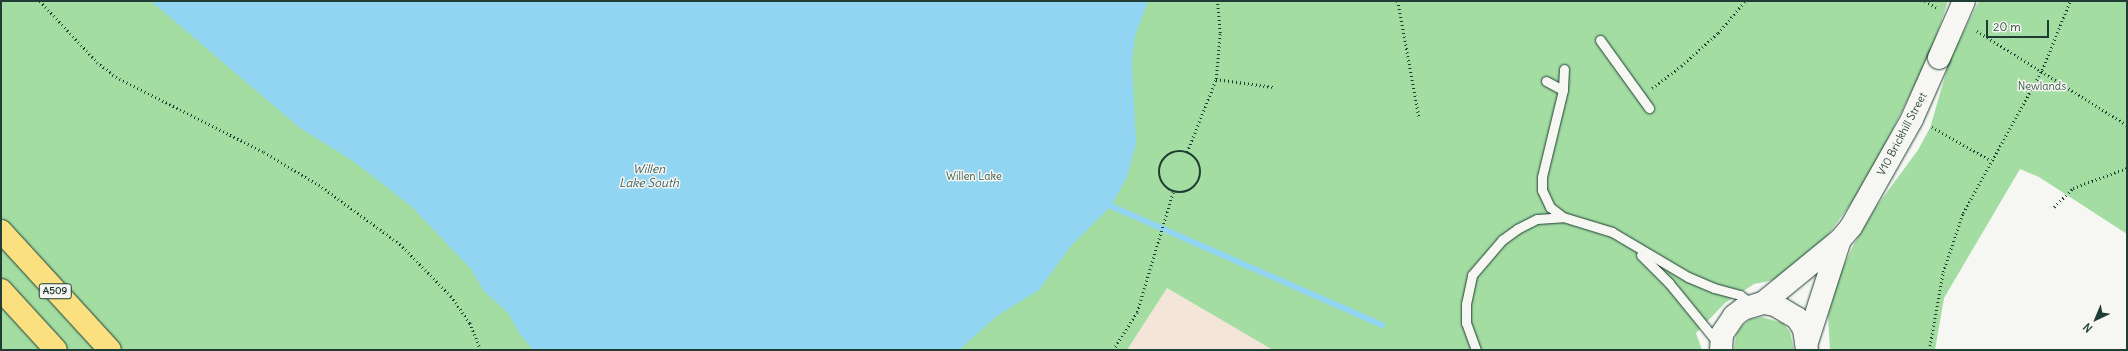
<!DOCTYPE html>
<html>
<head>
<meta charset="utf-8">
<style>
	body { margin:0 }
	#map { position:relative; width:2128px; height:351px; overflow:hidden; background:#f6f6f2; font-family:Delius,sans-serif }
	div>[style] { position:absolute }
	[style*='--x'] { left:calc(var(--x)*1px); top:calc(var(--y)*1px); width:calc(var(--w)*1px); rotate:calc(var(--a)*1deg) }
	.built>* { inset:0; background:#f3e6d8 }
	.green>* { inset:0; background:#a3dda2 }
	.water>* { inset:0; background:#92d5f3 }
	.stream>* { height:6px; margin:-3px; padding:0 3px; transform-origin:3px; border-radius:3px; background:#92d5f3 }
	.path>* { height:2.5px; margin-top:-1.25px; transform-origin:0; background:repeating-linear-gradient(90deg,#1f3d34 0 1px,transparent 0 4px) }
	.path>.ring { margin:-1.25px; padding:0; box-sizing:content-box; background:none; border:2.5px solid #1f3d34; border-radius:50% }
	.roads { filter:drop-shadow(0 0 1px #1f3d34) drop-shadow(0 0 1px #1f3d34) }
	.lane>* { height:9px; margin:-4.5px; padding:0 4.5px; transform-origin:4.5px; border-radius:4.5px; background:#f6f6f2 }
	.secondary>* { height:22px; margin:-11px; padding:0 11px; transform-origin:11px; border-radius:11px; background:#f6f6f2 }
	.primary>* { height:22px; margin:-11px; padding:0 11px; transform-origin:11px; border-radius:11px; background:#fbe080 }
	.bridges { filter:drop-shadow(0 0 1px #1f3d34) drop-shadow(0 0 1px #1f3d34) }
	.secondary-bridge>* { height:22px; margin:-11px; padding:0 11px; transform-origin:11px; border-radius:11px; background:#f6f6f2 }
	span { translate:-50% -50%; white-space:nowrap; text-align:center; line-height:1.15; -webkit-text-stroke:3px #f6f6f2; paint-order:stroke }
	.shield-label span { padding:1px 3px; background:#f6f6f2; border:1px solid; border-radius:3px; -webkit-text-stroke-width:0 }
	.shield-label { font-size:10px; color:#1f3d34; font-weight:700 }
	.park-label { font-size:11px; color:#395d4a }
	.street-label { font-size:11px; color:#1f3d34 }
	.water-label { font-size:12px; color:#365b5a; font-style:italic }
	.frame { position:absolute; inset:0; border:2px solid #1f3d34; pointer-events:none }
	.north { position:absolute; left:2076px; top:299px; width:40px; height:40px; -webkit-text-stroke:3px #f6f6f2; paint-order:stroke; rotate:224deg; font-size:11px; font-weight:700; line-height:16px; text-align:center; color:#1f3d34 }
	.north::after { content:''; display:block; margin:auto; width:14px; height:18px; background:#1f3d34; clip-path:polygon(50% 0,100% 100%,50% 72%,0 100%) }
	.scale { position:absolute; left:1986px; top:20px; width:63px; height:18px; box-sizing:border-box; border:2px solid #1f3d34; border-top:0; padding-left:5px; font-size:12px; line-height:14px; white-space:nowrap; color:#1f3d34; -webkit-text-stroke:3px #f6f6f2; paint-order:stroke }
</style>
</head>
<body>
<div id="map">
	<div class="built">
		<div style="clip-path:polygon(1167px 288px,1273px 350px,1127px 350px)"></div>
	</div>
	<div class="green">
		<div style="clip-path:polygon(1px 1px,1948px 1px,1930px 55px,1864px 186px,1827px 236px,1795px 269px,1774px 280px,1754px 284px,1725px 303px,1696px 333px,1702px 350px,1273px 350px,1167px 288px,1127px 350px,1px 350px)"></div>
		<div style="clip-path:polygon(1979px 1px,2127px 1px,2127px 234px,2039px 177px,2020px 169px,1944px 298px,1935px 350px,1830px 350px,1828px 316px,1838px 278px,1854px 244px,1876px 207px,1918px 150px,1930px 128px,1950px 59px)"></div>
		<div style="clip-path:polygon(1762px 317px,1783px 323px,1790px 332px,1794px 350px,1734px 350px,1736px 335px,1742px 326px,1751px 319px)"></div>
	</div>
	<div class="water">
		<div style="clip-path:polygon(151px 1px,1148px 1px,1135px 36px,1132px 62px,1136px 144px,1127px 177px,1111px 206px,1070px 247px,1039px 290px,997px 316px,959px 350px,533px 350px,520px 334px,508px 313px,484px 291px,471px 269px,411px 206px,353px 161px,300px 128px)"></div>
	</div>
	<div class="stream">
		<div style="--x:1111;--y:206;--w:296;--a:23.7"></div>
	</div>
	<div class="path">
		<div style="--x:40;--y:1;--w:83;--a:46.9"></div>
		<div style="--x:97;--y:62;--w:24;--a:38"></div>
		<div style="--x:116;--y:77;--w:166;--a:26.9"></div>
		<div style="--x:264;--y:152;--w:68;--a:31.1"></div>
		<div style="--x:322;--y:187;--w:97;--a:36.2"></div>
		<div style="--x:400;--y:244;--w:73;--a:45.6"></div>
		<div style="--x:451;--y:296;--w:33;--a:55"></div>
		<div style="--x:470;--y:323;--w:29;--a:68"></div>
		<div style="--x:1398;--y:1;--w:117;--a:79.7"></div>
		<div style="--x:1925;--y:1;--w:14;--a:30"></div>
		<div style="--x:1977;--y:31;--w:177;--a:32.1"></div>
		<div style="--x:1216;--y:79;--w:58;--a:8"></div>
		<div style="--x:1652;--y:88;--w:36;--a:-37"></div>
		<div style="--x:1681;--y:66;--w:50;--a:-41.7"></div>
		<div style="--x:1718;--y:33;--w:42;--a:-49.8"></div>
		<div style="--x:1932;--y:127;--w:67;--a:29.6"></div>
		<div class="ring" style="left:1159px;top:151px;width:39.5px;height:39.5px"></div>
		<div style="--x:1187;--y:152;--w:79;--a:-68.3"></div>
		<div style="--x:1216;--y:79;--w:46;--a:-85"></div>
		<div style="--x:1220;--y:33;--w:32;--a:-95"></div>
		<div style="--x:2054;--y:207;--w:27;--a:-45"></div>
		<div style="--x:2073;--y:188;--w:58;--a:-20.3"></div>
		<div style="--x:1113;--y:350;--w:45;--a:-57.7"></div>
		<div style="--x:1137;--y:312;--w:125;--a:-73.3"></div>
		<div style="--x:1929;--y:350;--w:79;--a:-79.8"></div>
		<div style="--x:1943;--y:272;--w:62;--a:-71.3"></div>
		<div style="--x:1963;--y:213;--w:163;--a:-61.1"></div>
		<div style="--x:2042;--y:70;--w:74;--a:-67.9"></div>
	</div>
	<div class="roads">
		<div class="lane">
			<div style="--x:1600;--y:40;--w:84;--a:54.2"></div>
			<div style="--x:1564;--y:69;--w:21;--a:93"></div>
			<div style="--x:1563;--y:90;--w:89;--a:103.6"></div>
			<div style="--x:1542;--y:177;--w:13;--a:90"></div>
			<div style="--x:1542;--y:190;--w:19;--a:65"></div>
			<div style="--x:1550;--y:207;--w:16;--a:38"></div>
			<div style="--x:1563;--y:217;--w:51;--a:17"></div>
			<div style="--x:1612;--y:232;--w:88;--a:30.6"></div>
			<div style="--x:1688;--y:277;--w:28;--a:23"></div>
			<div style="--x:1714;--y:288;--w:27;--a:15"></div>
			<div style="--x:1740;--y:295;--w:15;--a:37"></div>
			<div style="--x:1546;--y:81;--w:19;--a:28"></div>
			<div style="--x:1641;--y:255;--w:40;--a:45"></div>
			<div style="--x:1669;--y:283;--w:77;--a:50.8"></div>
			<div style="--x:1476;--y:350;--w:29;--a:-110"></div>
			<div style="--x:1466;--y:323;--w:19;--a:-90"></div>
			<div style="--x:1466;--y:304;--w:30;--a:-78"></div>
			<div style="--x:1472;--y:275;--w:46;--a:-49.4"></div>
			<div style="--x:1502;--y:240;--w:19;--a:-36"></div>
			<div style="--x:1517;--y:229;--w:22;--a:-27"></div>
			<div style="--x:1537;--y:219;--w:26;--a:-4"></div>
		</div>
		<div class="secondary">
			<div style="--x:1763;--y:303;--w:99;--a:-39.3"></div>
			<div style="--x:1840;--y:240;--w:17;--a:-50"></div>
			<div style="--x:1851;--y:227;--w:124;--a:-60.5"></div>
			<div style="--x:1912;--y:119;--w:67;--a:-66.1"></div>
			<div style="--x:1807;--y:342;--w:107;--a:-72.1"></div>
			<div style="--x:1721;--y:350;--w:16;--a:-86"></div>
			<div style="--x:1722;--y:334;--w:22;--a:-56"></div>
			<div style="--x:1734;--y:316;--w:11;--a:-38"></div>
			<div style="--x:1743;--y:309;--w:21;--a:-17"></div>
			<div style="--x:1763;--y:303;--w:12;--a:9"></div>
			<div style="--x:1775;--y:305;--w:26;--a:31"></div>
			<div style="--x:1797;--y:318;--w:13;--a:58"></div>
			<div style="--x:1804;--y:329;--w:21;--a:82"></div>
		</div>
		<div class="primary">
			<div style="--x:1;--y:231;--w:161;--a:47.5"></div>
			<div style="--x:1;--y:290;--w:81;--a:47.5"></div>
		</div>
	</div>
	<div class="bridges">
		<div class="secondary-bridge">
			<div style="--x:1939;--y:58;--w:62;--a:-66.3"></div>
		</div>
	</div>
	<div class="shield-label">
		<span style="left:55px;top:291px">A509</span>
	</div>
	<div class="park-label">
		<span style="left:2042px;top:86px">Newlands</span>
		<span style="left:974px;top:176px">Willen Lake</span>
	</div>
	<div class="street-label">
		<span style="left:1902px;top:134px;rotate:-62deg">V10 Brickhill Street</span>
	</div>
	<div class="water-label">
		<span style="left:649px;top:176px">Willen<br>Lake South</span>
	</div>
	<div class="frame"></div>
	<div class="north">N</div>
	<div class="scale">20 m</div>
</div>
</body>
</html>
